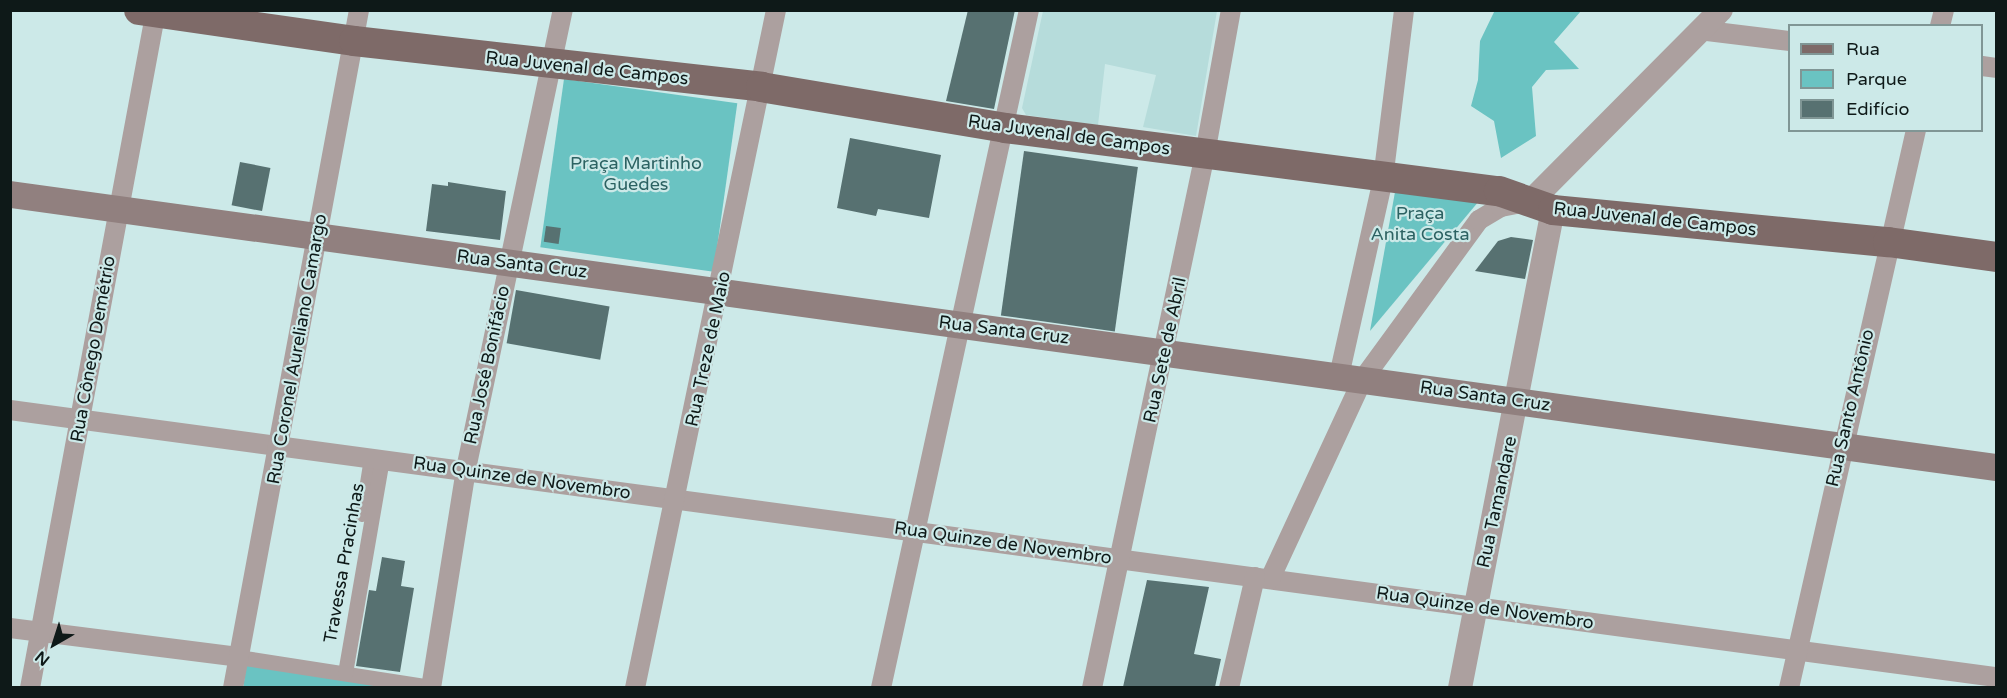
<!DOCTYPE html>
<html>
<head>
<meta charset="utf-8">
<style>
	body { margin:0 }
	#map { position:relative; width:2007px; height:698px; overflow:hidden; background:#cce9e8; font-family:"Varela Round",sans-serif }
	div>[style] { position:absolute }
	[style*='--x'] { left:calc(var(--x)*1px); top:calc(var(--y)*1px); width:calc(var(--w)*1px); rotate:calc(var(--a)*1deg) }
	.built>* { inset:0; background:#b6dcdb }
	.green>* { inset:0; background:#6ac3c2; transform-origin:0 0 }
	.building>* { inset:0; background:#577171; transform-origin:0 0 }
	.pedestrian>* { height:15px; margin:-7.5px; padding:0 7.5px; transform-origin:7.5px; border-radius:7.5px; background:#aca09f }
	.minor>* { height:20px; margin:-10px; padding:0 10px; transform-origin:10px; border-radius:10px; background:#aca09f }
	.tertiary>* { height:24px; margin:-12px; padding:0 12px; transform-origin:12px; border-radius:12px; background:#aca09f }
	.secondary>* { height:27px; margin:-13.5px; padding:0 13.5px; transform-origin:13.5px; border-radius:13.5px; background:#91807f }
	.primary>* { height:30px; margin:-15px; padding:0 15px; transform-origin:15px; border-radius:15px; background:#7e6a68 }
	span { translate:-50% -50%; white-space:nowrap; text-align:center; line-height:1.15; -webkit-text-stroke:4.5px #cce9e8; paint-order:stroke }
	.street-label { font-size:18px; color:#0e1918 }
	.park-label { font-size:18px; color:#2c6262 }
	.frame { position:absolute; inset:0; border:12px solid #0e1918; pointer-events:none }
	.legend { position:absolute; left:1788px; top:24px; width:195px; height:108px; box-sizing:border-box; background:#cce9e8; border:2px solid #809695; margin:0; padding:8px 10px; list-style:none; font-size:18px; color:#0e1918 }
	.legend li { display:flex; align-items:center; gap:12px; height:30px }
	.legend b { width:30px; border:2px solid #809695 }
	.north { position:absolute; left:24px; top:614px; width:60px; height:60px; -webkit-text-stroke:4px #cce9e8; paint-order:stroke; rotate:219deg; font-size:16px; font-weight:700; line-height:24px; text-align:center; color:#0e1918 }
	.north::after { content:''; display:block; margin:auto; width:21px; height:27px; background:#0e1918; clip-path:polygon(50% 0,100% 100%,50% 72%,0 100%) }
</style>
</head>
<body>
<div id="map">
	<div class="built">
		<div style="clip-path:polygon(1043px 11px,1217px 11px,1196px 136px,1143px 127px,1156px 75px,1105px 64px,1098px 125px,1026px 115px,1022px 108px)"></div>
	</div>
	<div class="green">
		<div style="clip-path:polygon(1495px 10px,1581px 11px,1554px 42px,1579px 69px,1546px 70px,1532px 87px,1536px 136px,1501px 158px,1494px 121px,1471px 106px,1478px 80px,1480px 41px)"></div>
		<div style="left:564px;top:79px;width:175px;height:170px;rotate:8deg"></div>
		<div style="clip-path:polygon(1395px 192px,1479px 201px,1370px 331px)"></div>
		<div style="clip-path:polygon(247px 661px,399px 688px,243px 688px)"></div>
	</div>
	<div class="building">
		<div style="clip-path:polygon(968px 10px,1015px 10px,994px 109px,946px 101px)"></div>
		<div style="clip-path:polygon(850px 138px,941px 155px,929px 218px,878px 209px,876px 216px,837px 208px)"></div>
		<div style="left:1024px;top:151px;width:115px;height:166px;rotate:8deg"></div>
		<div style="left:240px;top:162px;width:31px;height:44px;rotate:11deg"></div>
		<div style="clip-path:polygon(448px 182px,506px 191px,500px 240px,426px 231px,432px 184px,448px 186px)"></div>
		<div style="left:546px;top:226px;width:15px;height:16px;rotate:8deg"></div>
		<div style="clip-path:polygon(1511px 237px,1533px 240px,1525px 279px,1475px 271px,1498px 241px)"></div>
		<div style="left:516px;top:290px;width:95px;height:54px;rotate:10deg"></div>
		<div style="clip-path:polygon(382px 557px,405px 561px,401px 586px,414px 588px,400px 672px,356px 666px,369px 590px,376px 591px)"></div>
		<div style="clip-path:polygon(1147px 580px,1209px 587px,1194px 654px,1221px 659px,1215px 687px,1123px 687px)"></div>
	</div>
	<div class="pedestrian">
		<div style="--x:362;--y:514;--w:57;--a:-80.9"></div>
		<div style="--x:238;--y:657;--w:195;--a:8.8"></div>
		<div style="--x:345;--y:673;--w:217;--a:-80.2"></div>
	</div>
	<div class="minor">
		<div style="--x:1940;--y:26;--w:16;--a:-76"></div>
		<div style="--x:1699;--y:30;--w:92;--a:6.9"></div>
		<div style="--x:1982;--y:66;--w:14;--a:8"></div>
		<div style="--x:1339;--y:376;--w:202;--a:-77.4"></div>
		<div style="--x:1383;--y:179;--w:170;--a:-82.9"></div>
		<div style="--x:10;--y:410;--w:2004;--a:7.66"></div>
		<div style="--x:1270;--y:579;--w:221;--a:-65.1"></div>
		<div style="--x:1363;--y:379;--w:197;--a:-53.9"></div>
		<div style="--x:1479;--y:220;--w:26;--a:-31"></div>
		<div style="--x:1501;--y:207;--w:25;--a:-11"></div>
		<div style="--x:10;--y:628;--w:230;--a:7.2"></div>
		<div style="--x:30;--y:688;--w:690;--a:-79.47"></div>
		<div style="--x:233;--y:688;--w:690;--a:-79.47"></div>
		<div style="--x:431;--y:688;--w:222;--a:-80.9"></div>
		<div style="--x:466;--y:469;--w:469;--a:-78.1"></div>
		<div style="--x:635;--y:688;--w:693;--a:-78.25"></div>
		<div style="--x:881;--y:688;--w:694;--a:-77.69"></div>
		<div style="--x:1092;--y:688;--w:546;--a:-78.05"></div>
		<div style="--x:1205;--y:154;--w:146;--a:-79.8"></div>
		<div style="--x:1229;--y:688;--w:114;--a:-76.8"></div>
		<div style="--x:1789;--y:688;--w:572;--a:-77.18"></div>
	</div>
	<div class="tertiary">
		<div style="--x:1532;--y:200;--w:268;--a:-45.2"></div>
		<div style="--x:1460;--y:688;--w:487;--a:-79"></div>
	</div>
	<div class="secondary">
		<div style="--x:10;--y:194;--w:2005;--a:7.83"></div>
	</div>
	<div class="primary">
		<div style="--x:139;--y:10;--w:217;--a:8.2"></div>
		<div style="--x:354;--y:41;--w:410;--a:6.4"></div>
		<div style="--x:761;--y:87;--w:247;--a:9.5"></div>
		<div style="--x:1005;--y:128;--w:498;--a:7.3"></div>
		<div style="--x:1499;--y:191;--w:57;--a:19.4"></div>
		<div style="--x:1553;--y:210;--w:337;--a:5.5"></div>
		<div style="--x:1888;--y:242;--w:109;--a:7.9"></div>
	</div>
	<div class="street-label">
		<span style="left:587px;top:68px;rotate:6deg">Rua Juvenal de Campos</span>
		<span style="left:1069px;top:135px;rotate:8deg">Rua Juvenal de Campos</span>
		<span style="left:1655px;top:219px;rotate:6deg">Rua Juvenal de Campos</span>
		<span style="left:522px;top:264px;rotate:7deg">Rua Santa Cruz</span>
		<span style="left:1004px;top:330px;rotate:7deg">Rua Santa Cruz</span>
		<span style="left:93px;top:349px;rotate:-80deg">Rua Cônego Demétrio</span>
		<span style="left:297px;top:349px;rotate:-80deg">Rua Coronel Aureliano Camargo</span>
		<span style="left:708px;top:349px;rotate:-78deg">Rua Treze de Maio</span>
		<span style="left:1165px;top:350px;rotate:-78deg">Rua Sete de Abril</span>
		<span style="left:487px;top:365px;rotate:-78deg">Rua José Bonifácio</span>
		<span style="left:1485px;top:396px;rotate:8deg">Rua Santa Cruz</span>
		<span style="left:1850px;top:408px;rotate:-77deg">Rua Santo Antônio</span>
		<span style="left:522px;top:478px;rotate:8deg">Rua Quinze de Novembro</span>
		<span style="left:1497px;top:502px;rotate:-78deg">Rua Tamandare</span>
		<span style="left:1003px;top:543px;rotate:8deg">Rua Quinze de Novembro</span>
		<span style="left:344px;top:563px;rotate:-80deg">Travessa Pracinhas</span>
		<span style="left:1485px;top:608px;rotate:8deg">Rua Quinze de Novembro</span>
	</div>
	<div class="park-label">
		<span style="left:636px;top:174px">Praça Martinho<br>Guedes</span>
		<span style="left:1420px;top:224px">Praça<br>Anita Costa</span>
	</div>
	<div class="frame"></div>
	<ul class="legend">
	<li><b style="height:8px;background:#7e6a68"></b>Rua</li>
	<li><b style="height:16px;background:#6ac3c2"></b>Parque</li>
	<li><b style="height:16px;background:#577171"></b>Edifício</li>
	</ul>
	<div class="north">N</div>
</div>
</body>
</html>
